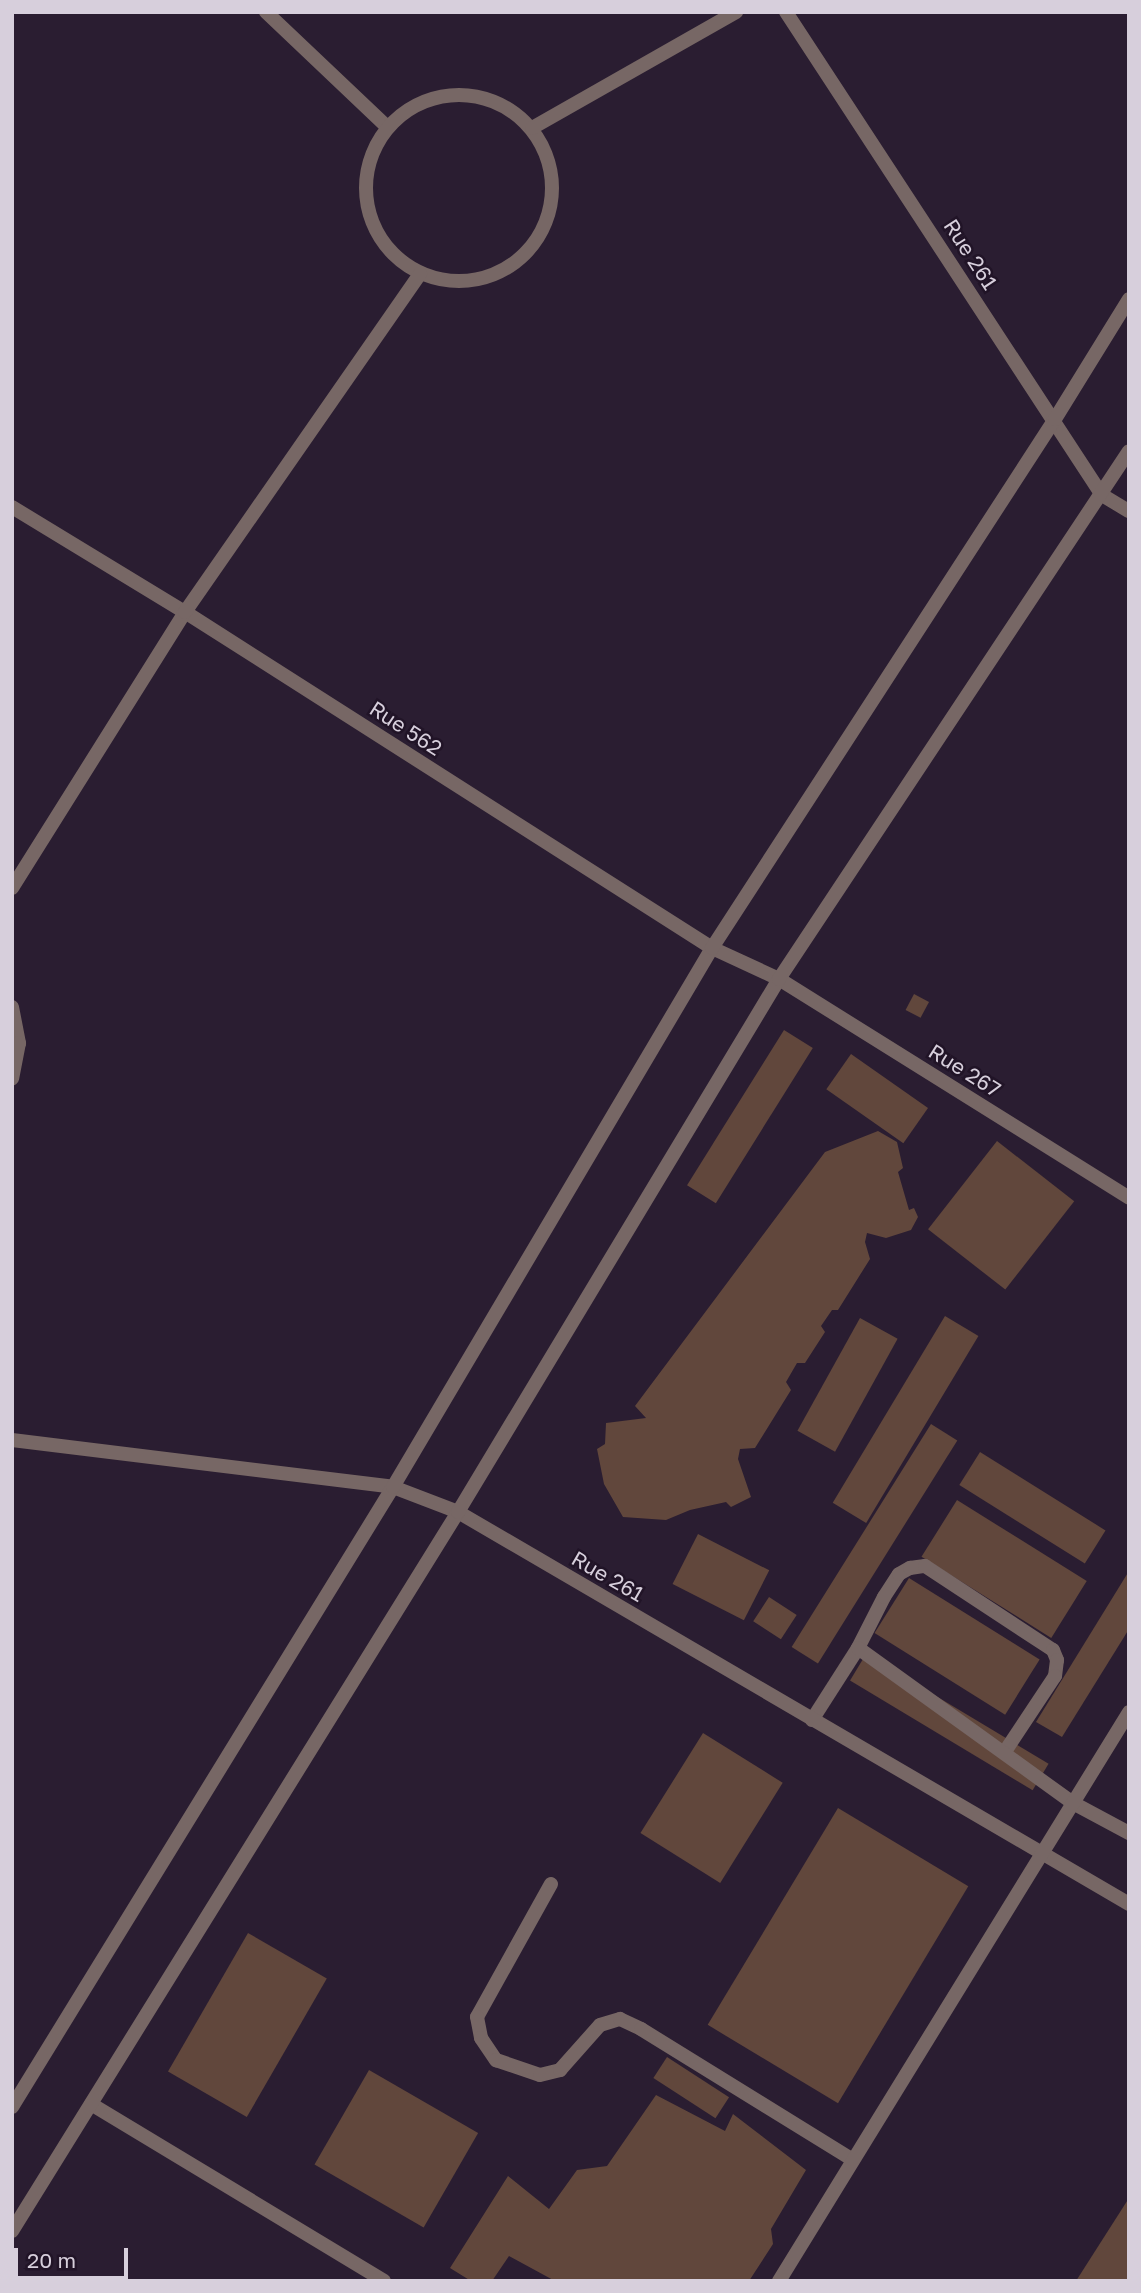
<!DOCTYPE html>
<html>
<head>
<meta charset="utf-8">
<style>
	body { margin:0 }
	#map { position:relative; width:1141px; height:2293px; overflow:hidden; background:#2a1d31; font-family:"Golos Text",sans-serif }
	div>[style] { position:absolute }
	[style*='--x'] { left:calc(var(--x)*1px); top:calc(var(--y)*1px); width:calc(var(--w)*1px); rotate:calc(var(--a)*1deg) }
	.building>* { inset:0; background:#61473c; transform-origin:0 0 }
	.service>* { height:14px; margin:-7px; padding:0 7px; transform-origin:7px; border-radius:7px; background:#776765 }
	.minor>* { height:14px; margin:-7px; padding:0 7px; transform-origin:7px; border-radius:7px; background:#776765 }
	.minor>.ring { margin:-7px; padding:0; box-sizing:content-box; background:none; border:14px solid #776765; border-radius:50% }
	.tertiary>* { height:14px; margin:-7px; padding:0 7px; transform-origin:7px; border-radius:7px; background:#776765 }
	span { translate:-50% -50%; white-space:nowrap; text-align:center; line-height:1.15; -webkit-text-stroke:5px #211427; paint-order:stroke }
	.street-label { font-size:21px; color:#d7cfdc }
	.frame { position:absolute; inset:0; border:14px solid #d7cfdc; pointer-events:none }
	.scale { position:absolute; left:14px; top:2248px; width:114px; height:32px; box-sizing:border-box; border:4px solid #d7cfdc; border-top:0; padding-left:9px; font-size:21px; line-height:24px; white-space:nowrap; color:#d7cfdc; -webkit-text-stroke:5px #211427; paint-order:stroke }
</style>
</head>
<body>
<div id="map">
	<div class="building">
		<div style="left:914px;top:994px;width:17px;height:18px;rotate:28deg"></div>
		<div style="left:784px;top:1030px;width:34px;height:183px;rotate:32deg"></div>
		<div style="left:851px;top:1054px;width:94px;height:43px;rotate:35deg"></div>
		<div style="clip-path:polygon(878px 1131px,897px 1142px,903px 1168px,898px 1172px,909px 1210px,914px 1208px,918px 1217px,911px 1230px,886px 1238px,867px 1233px,865px 1242px,870px 1259px,838px 1310px,832px 1310px,821px 1326px,825px 1332px,805px 1363px,797px 1363px,786px 1382px,791px 1390px,755px 1448px,740px 1449px,738px 1459px,751px 1497px,731px 1507px,726px 1502px,690px 1510px,666px 1520px,623px 1517px,604px 1484px,597px 1449px,605px 1444px,606px 1423px,646px 1418px,635px 1406px,825px 1152px)"></div>
		<div style="left:997px;top:1141px;width:98px;height:112px;rotate:38deg"></div>
		<div style="left:945px;top:1316px;width:39px;height:218px;rotate:31deg"></div>
		<div style="left:860px;top:1318px;width:43px;height:129px;rotate:29deg"></div>
		<div style="left:931px;top:1424px;width:31px;height:263px;rotate:32deg"></div>
		<div style="left:980px;top:1452px;width:148px;height:39px;rotate:32deg"></div>
		<div style="left:957px;top:1500px;width:153px;height:67px;rotate:32deg"></div>
		<div style="left:698px;top:1534px;width:80px;height:56px;rotate:27deg"></div>
		<div style="clip-path:polygon(1129px 1571px,1129px 1629px,1062px 1737px,1036px 1722px)"></div>
		<div style="left:909px;top:1578px;width:154px;height:65px;rotate:32deg"></div>
		<div style="left:769px;top:1597px;width:33px;height:29px;rotate:33deg"></div>
		<div style="left:866px;top:1654px;width:213px;height:31px;rotate:31deg"></div>
		<div style="left:703px;top:1733px;width:94px;height:118px;rotate:32deg"></div>
		<div style="left:838px;top:1808px;width:152px;height:253px;rotate:31deg"></div>
		<div style="left:248px;top:1933px;width:91px;height:160px;rotate:30deg"></div>
		<div style="left:667px;top:2057px;width:74px;height:25px;rotate:33deg"></div>
		<div style="left:369px;top:2070px;width:126px;height:109px;rotate:30deg"></div>
		<div style="clip-path:polygon(656px 2095px,725px 2131px,733px 2114px,806px 2170px,771px 2229px,773px 2244px,749px 2281px,555px 2281px,509px 2256px,492px 2281px,471px 2281px,450px 2268px,508px 2176px,549px 2209px,577px 2170px,607px 2166px)"></div>
		<div style="clip-path:polygon(1129px 2198px,1129px 2281px,1076px 2281px)"></div>
	</div>
	<div class="service">
		<div style="--x:858;--y:1648;--w:57;--a:-63"></div>
		<div style="--x:884;--y:1597;--w:27;--a:-57"></div>
		<div style="--x:899;--y:1574;--w:13;--a:-29"></div>
		<div style="--x:910;--y:1568;--w:15;--a:-8"></div>
		<div style="--x:925;--y:1566;--w:153;--a:33.3"></div>
		<div style="--x:1053;--y:1650;--w:11;--a:68"></div>
		<div style="--x:1057;--y:1660;--w:16;--a:97"></div>
		<div style="--x:1055;--y:1676;--w:92;--a:123.5"></div>
		<div style="--x:812;--y:1720;--w:85;--a:-57.4"></div>
		<div style="--x:858;--y:1648;--w:265;--a:35.8"></div>
		<div style="--x:1073;--y:1803;--w:64;--a:28.2"></div>
		<div style="--x:551;--y:1884;--w:152;--a:119.1"></div>
		<div style="--x:477;--y:2017;--w:21;--a:79"></div>
		<div style="--x:481;--y:2038;--w:27;--a:56"></div>
		<div style="--x:496;--y:2060;--w:46;--a:18.8"></div>
		<div style="--x:540;--y:2075;--w:21;--a:-14"></div>
		<div style="--x:560;--y:2070;--w:60;--a:-48.4"></div>
		<div style="--x:600;--y:2025;--w:21;--a:-17"></div>
		<div style="--x:620;--y:2019;--w:23;--a:25"></div>
		<div style="--x:641;--y:2029;--w:249;--a:31.7"></div>
	</div>
	<div class="minor">
		<div style="--x:266;--y:12;--w:164;--a:43.5"></div>
		<div style="--x:786;--y:12;--w:577;--a:56.81"></div>
		<div style="--x:1102;--y:495;--w:31;--a:31"></div>
		<div class="ring" style="left:366px;top:95px;width:172px;height:172px"></div>
		<div style="--x:532;--y:128;--w:235;--a:-29.6"></div>
		<div style="--x:12;--y:507;--w:202;--a:31.3"></div>
		<div style="--x:185;--y:612;--w:625;--a:32.52"></div>
		<div style="--x:712;--y:948;--w:74;--a:24.8"></div>
		<div style="--x:779;--y:979;--w:413;--a:32"></div>
		<div style="--x:12;--y:888;--w:326;--a:-57.9"></div>
		<div style="--x:185;--y:612;--w:412;--a:-55.2"></div>
		<div style="--x:12;--y:1007;--w:37;--a:79"></div>
		<div style="--x:19;--y:1043;--w:36;--a:101"></div>
		<div style="--x:12;--y:1440;--w:384;--a:7"></div>
		<div style="--x:393;--y:1487;--w:70;--a:21"></div>
		<div style="--x:458;--y:1512;--w:777;--a:30.29"></div>
		<div style="--x:91;--y:2104;--w:342;--a:31.1"></div>
		<div style="--x:779;--y:2281;--w:668;--a:-58.4"></div>
	</div>
	<div class="tertiary">
		<div style="--x:12;--y:2107;--w:728;--a:-58.43"></div>
		<div style="--x:393;--y:1487;--w:626;--a:-59.38"></div>
		<div style="--x:712;--y:948;--w:630;--a:-57.04"></div>
		<div style="--x:1055;--y:419;--w:141;--a:-58.3"></div>
		<div style="--x:12;--y:2231;--w:846;--a:-58.19"></div>
		<div style="--x:458;--y:1512;--w:622;--a:-58.94"></div>
		<div style="--x:779;--y:979;--w:633;--a:-56.46"></div>
	</div>
	<div class="street-label">
		<span style="left:971px;top:254px;rotate:57deg">Rue 261</span>
		<span style="left:406px;top:728px;rotate:33deg">Rue 562</span>
		<span style="left:965px;top:1070px;rotate:32deg">Rue 267</span>
		<span style="left:608px;top:1576px;rotate:30deg">Rue 261</span>
	</div>
	<div class="frame"></div>
	<div class="scale">20 m</div>
</div>
</body>
</html>
